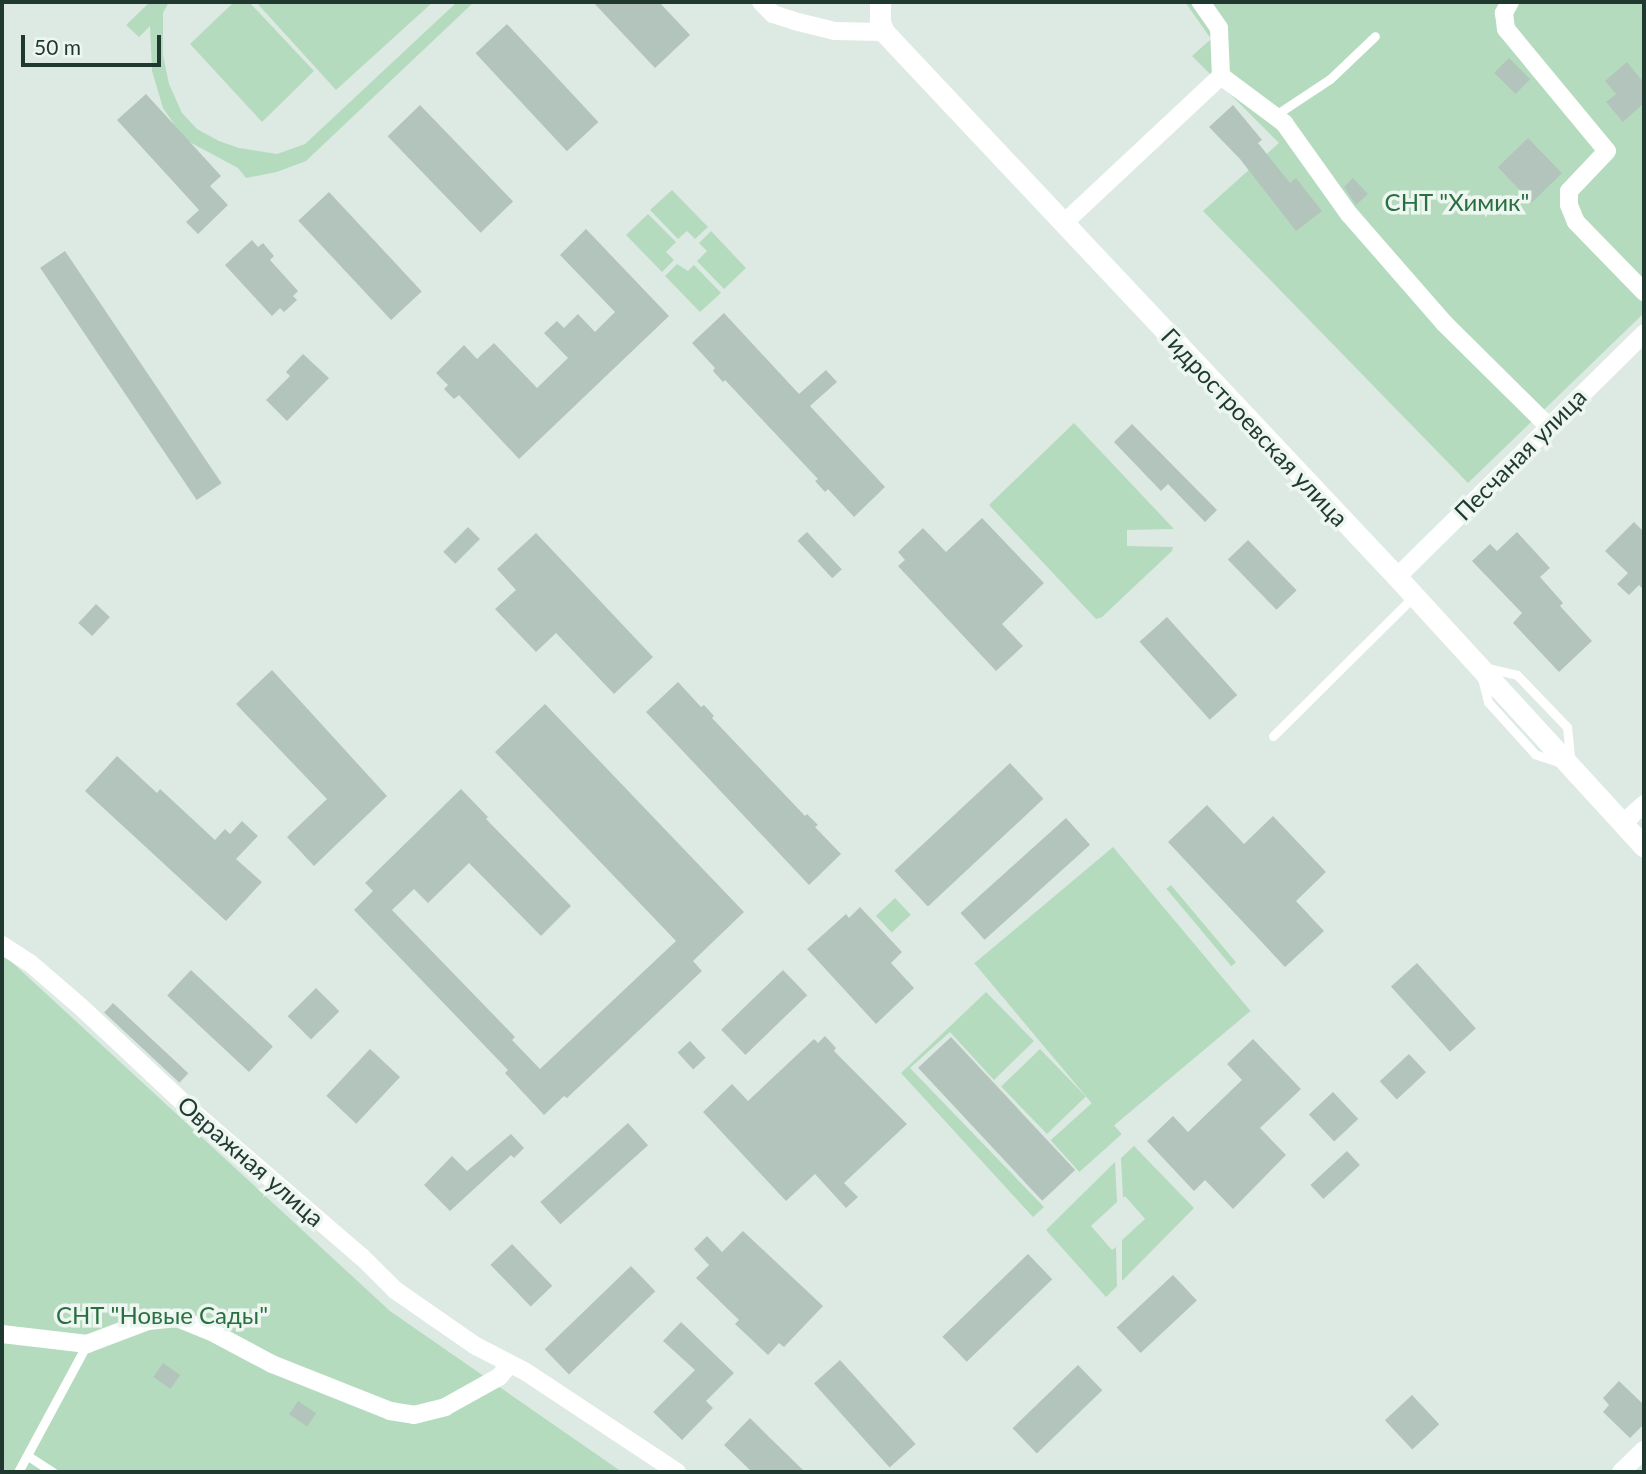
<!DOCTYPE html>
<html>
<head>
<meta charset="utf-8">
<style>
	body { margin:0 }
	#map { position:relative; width:1646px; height:1474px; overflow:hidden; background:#ddeae3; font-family:Lato,sans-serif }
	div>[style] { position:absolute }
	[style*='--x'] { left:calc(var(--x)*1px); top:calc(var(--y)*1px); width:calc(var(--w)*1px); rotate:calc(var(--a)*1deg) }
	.green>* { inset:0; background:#b5dbbe; transform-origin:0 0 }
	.building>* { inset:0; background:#b3c4bc; transform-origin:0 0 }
	.service>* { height:9px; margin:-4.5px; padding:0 4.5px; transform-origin:4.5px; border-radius:4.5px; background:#fff }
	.minor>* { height:18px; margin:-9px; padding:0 9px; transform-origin:9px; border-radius:9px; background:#fff }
	.tertiary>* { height:21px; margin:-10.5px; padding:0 10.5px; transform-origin:10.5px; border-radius:10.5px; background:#fff }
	span { translate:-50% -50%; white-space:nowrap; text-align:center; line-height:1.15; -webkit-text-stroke:7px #eef6f1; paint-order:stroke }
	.park-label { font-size:24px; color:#297040 }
	.street-label { font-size:24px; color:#1f3930 }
	.frame { position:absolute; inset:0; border:4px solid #1f3930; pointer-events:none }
	.scale { position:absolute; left:21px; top:35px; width:140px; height:32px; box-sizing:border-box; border:4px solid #1f3930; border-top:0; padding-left:9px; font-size:21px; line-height:24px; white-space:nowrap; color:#1f3930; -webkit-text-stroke:5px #eef6f1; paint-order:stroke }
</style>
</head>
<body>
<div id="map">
	<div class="green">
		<div style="clip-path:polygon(150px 2px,169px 2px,163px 13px,163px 55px,169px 84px,182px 113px,197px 129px,219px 141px,239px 148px,277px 154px,305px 144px,457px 2px,474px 2px,306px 161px,277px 172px,246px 178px,238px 168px,184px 139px,163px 108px,152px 71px,150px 26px,139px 37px,126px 25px)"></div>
		<div style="clip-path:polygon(234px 2px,249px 2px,314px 71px,262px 122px,190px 44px)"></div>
		<div style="clip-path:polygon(256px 2px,433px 2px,336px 90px)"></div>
		<div style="clip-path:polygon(1185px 2px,1644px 2px,1644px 313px,1468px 483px,1203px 211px,1279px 143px,1192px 56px,1211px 39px)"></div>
		<div style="clip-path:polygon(672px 190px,708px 227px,695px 239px,687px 231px,678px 239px,650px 210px)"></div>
		<div style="clip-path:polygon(648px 214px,676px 242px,666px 252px,674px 260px,662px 272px,626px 235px)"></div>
		<div style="clip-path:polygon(711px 231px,746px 268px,724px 289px,697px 261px,707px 251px,699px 243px)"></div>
		<div style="clip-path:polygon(677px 264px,688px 271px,694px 265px,721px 293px,700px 312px,665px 276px)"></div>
		<div style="clip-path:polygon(1074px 423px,1174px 529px,1127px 530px,1127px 546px,1173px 547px,1172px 551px,1102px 617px,1096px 619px,989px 505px)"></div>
		<div style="left:1113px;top:847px;width:214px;height:181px;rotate:50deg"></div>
		<div style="left:1171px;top:885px;width:101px;height:6px;rotate:50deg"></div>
		<div style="left:895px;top:898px;width:23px;height:26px;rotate:47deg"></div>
		<div style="clip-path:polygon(2px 953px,390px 1311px,622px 1472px,2px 1472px)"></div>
		<div style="clip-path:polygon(986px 992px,1034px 1041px,994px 1080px,950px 1032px,910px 1068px,1044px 1207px,1033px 1217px,901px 1073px)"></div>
		<div style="left:1040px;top:1049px;width:66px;height:54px;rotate:46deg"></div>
		<div style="left:1093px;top:1102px;width:43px;height:57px;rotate:48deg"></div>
		<div style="clip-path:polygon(1134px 1146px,1194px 1208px,1122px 1281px,1122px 1240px,1145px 1219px,1125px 1196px,1123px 1198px,1121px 1158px)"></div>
		<div style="clip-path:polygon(1115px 1162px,1117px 1202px,1091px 1226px,1112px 1250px,1116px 1247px,1117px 1286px,1106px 1297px,1046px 1230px)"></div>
	</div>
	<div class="building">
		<div style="clip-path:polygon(593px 2px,659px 2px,690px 35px,655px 68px)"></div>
		<div style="left:507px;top:24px;width:134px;height:43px;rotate:47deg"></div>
		<div style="left:1509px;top:58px;width:30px;height:21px;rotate:45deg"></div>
		<div style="clip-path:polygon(1627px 62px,1644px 83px,1644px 103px,1623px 122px,1606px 102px,1616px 94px,1605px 81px)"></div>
		<div style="clip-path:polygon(146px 94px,221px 176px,210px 186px,228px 205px,198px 234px,186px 222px,199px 210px,117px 120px)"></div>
		<div style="left:420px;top:105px;width:134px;height:45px;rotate:46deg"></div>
		<div style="clip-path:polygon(1233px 105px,1262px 140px,1258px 143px,1290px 183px,1296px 178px,1322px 211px,1296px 231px,1240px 159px,1209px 127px)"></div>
		<div style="left:1528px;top:138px;width:49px;height:42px;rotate:46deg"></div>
		<div style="clip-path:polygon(1353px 178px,1368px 194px,1356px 205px,1344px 187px)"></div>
		<div style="left:329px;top:192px;width:136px;height:42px;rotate:47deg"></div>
		<div style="clip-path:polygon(586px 229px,669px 316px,519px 459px,459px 395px,454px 399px,444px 389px,448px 385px,436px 373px,464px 345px,477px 359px,494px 343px,537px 388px,568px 358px,544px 333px,557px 321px,564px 328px,578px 314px,595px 332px,615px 312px,560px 255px)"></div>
		<div style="clip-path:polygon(252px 240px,258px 247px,263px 243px,274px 256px,270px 260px,298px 291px,293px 296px,297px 300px,284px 312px,280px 308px,272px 316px,225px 265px)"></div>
		<div style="left:65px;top:251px;width:280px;height:30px;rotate:56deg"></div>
		<div style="clip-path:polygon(724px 313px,799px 394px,826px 370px,837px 382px,810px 406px,885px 487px,854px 517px,828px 489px,825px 492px,815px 481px,818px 479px,725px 380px,723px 382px,713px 371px,715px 368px,692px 343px)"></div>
		<div style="clip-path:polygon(303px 354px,329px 378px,287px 421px,266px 400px,290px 376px,286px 372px)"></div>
		<div style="clip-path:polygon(1132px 424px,1217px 510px,1205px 522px,1168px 484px,1161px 491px,1114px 442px)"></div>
		<div style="clip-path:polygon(982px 518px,1044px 583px,1002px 624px,1023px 646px,996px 671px,898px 566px,905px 560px,898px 552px,923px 528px,946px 552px)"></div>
		<div style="clip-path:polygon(1634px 522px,1644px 532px,1644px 590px,1639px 585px,1629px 595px,1617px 584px,1628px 573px,1605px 551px)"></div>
		<div style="left:468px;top:527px;width:17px;height:35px;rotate:45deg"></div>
		<div style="left:807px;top:532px;width:51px;height:13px;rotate:47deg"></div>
		<div style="clip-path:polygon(1517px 532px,1550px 568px,1540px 577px,1563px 603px,1560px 606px,1592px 641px,1559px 672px,1513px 623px,1522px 613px,1472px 561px,1490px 544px,1497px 551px)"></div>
		<div style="clip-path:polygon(536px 533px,653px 657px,614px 694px,556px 633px,536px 652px,495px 609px,516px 590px,497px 569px)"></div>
		<div style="left:1248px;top:540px;width:70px;height:28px;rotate:46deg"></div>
		<div style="left:96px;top:604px;width:19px;height:26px;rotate:43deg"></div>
		<div style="left:1167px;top:617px;width:105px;height:37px;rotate:48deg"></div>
		<div style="clip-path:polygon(272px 670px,387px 796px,314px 866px,287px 837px,327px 799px,236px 704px)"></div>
		<div style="clip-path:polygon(678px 682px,701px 707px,704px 705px,714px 716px,712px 718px,805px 816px,807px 814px,818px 825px,815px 827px,841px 854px,809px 885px,646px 712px)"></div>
		<div style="clip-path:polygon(545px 704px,744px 912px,693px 961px,702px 971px,567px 1098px,564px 1096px,544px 1115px,505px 1073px,508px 1070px,354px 910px,373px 891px,365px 883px,461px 789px,488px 817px,486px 819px,571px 906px,541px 936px,469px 863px,428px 903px,414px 889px,392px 910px,515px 1037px,512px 1040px,540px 1069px,676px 941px,495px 752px)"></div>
		<div style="clip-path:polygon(117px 756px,157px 793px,160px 789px,215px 840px,225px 829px,230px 834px,242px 821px,258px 836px,236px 859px,262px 882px,226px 921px,85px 791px)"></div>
		<div style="left:1010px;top:763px;width:49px;height:158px;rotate:47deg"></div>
		<div style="clip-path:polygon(1207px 805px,1244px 844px,1273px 816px,1326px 872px,1296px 901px,1324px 931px,1285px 967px,1168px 842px)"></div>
		<div style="left:1066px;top:818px;width:36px;height:142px;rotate:48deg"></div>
		<div style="clip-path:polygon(860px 907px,902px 952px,891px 963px,914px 988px,876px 1024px,807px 949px,846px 914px,849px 918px)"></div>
		<div style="left:1417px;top:963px;width:88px;height:35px;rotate:48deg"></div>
		<div style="left:191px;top:970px;width:112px;height:35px;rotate:43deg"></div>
		<div style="left:783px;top:970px;width:35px;height:86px;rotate:46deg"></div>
		<div style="left:316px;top:988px;width:33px;height:40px;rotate:45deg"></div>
		<div style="left:113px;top:1003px;width:103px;height:13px;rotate:43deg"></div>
		<div style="clip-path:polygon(825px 1036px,836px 1048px,834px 1051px,907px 1124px,844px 1183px,858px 1197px,846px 1208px,815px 1174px,786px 1201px,703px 1112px,732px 1084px,748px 1101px,814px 1039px,818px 1043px)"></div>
		<div style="left:951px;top:1037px;width:182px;height:45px;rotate:47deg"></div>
		<div style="clip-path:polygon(1253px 1039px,1301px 1089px,1260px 1128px,1286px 1155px,1233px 1209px,1205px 1180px,1194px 1191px,1147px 1141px,1173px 1116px,1188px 1132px,1242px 1080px,1227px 1064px)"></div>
		<div style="left:690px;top:1041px;width:23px;height:17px;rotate:47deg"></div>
		<div style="left:370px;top:1049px;width:41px;height:64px;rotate:43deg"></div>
		<div style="left:1409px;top:1054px;width:25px;height:40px;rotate:47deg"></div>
		<div style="left:1333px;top:1092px;width:37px;height:33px;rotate:47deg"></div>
		<div style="left:628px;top:1123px;width:30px;height:118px;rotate:48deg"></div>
		<div style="clip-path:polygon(511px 1134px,524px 1148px,514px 1158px,511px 1155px,450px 1211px,424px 1185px,452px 1156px,467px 1171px)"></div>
		<div style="left:1347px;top:1151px;width:19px;height:50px;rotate:47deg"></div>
		<div style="clip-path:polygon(743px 1231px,823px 1306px,784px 1347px,779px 1343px,768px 1355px,735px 1324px,739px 1320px,696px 1278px,709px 1265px,694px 1249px,707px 1236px,722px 1252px)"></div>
		<div style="left:512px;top:1244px;width:58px;height:30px;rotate:46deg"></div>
		<div style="left:1028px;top:1254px;width:35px;height:119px;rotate:46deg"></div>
		<div style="left:631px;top:1266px;width:35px;height:120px;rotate:46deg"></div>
		<div style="left:1173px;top:1275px;width:35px;height:77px;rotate:47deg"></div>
		<div style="clip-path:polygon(681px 1322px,734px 1373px,706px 1401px,713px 1408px,682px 1440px,653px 1412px,695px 1370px,663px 1341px)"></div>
		<div style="left:840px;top:1360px;width:113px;height:35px;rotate:48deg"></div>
		<div style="left:163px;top:1363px;width:21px;height:17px;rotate:35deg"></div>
		<div style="left:1078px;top:1365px;width:35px;height:91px;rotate:46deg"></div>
		<div style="clip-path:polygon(1619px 1381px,1644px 1405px,1644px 1424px,1630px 1438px,1603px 1412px,1609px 1405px,1603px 1398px)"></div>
		<div style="left:1412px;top:1395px;width:40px;height:37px;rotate:47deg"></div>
		<div style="left:298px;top:1401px;width:22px;height:16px;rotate:34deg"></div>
		<div style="clip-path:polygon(750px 1418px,767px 1435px,805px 1472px,752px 1472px,724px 1445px)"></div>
	</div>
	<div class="service">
		<div style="--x:1274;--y:116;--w:67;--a:-33.5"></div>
		<div style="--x:1330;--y:79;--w:62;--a:-43.7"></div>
		<div style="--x:1479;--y:666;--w:39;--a:13"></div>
		<div style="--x:1517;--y:675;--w:72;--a:46.1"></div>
		<div style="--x:1567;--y:727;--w:39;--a:84"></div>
		<div style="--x:1571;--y:766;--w:38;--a:-162"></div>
		<div style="--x:1535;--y:754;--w:70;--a:-132.1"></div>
		<div style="--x:1488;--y:702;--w:37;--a:-104"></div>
		<div style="--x:1273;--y:736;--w:197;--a:-44.8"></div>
		<div style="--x:28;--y:1456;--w:30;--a:33"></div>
		<div style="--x:18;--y:1472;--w:145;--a:-61.7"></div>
	</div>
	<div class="minor">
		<div style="--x:761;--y:2;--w:17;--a:45"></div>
		<div style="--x:773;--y:14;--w:22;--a:18"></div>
		<div style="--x:794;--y:21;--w:42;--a:13.7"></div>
		<div style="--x:835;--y:31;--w:49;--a:1.2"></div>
		<div style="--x:1510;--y:2;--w:13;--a:119"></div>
		<div style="--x:1504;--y:13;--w:16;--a:83"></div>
		<div style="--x:1506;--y:29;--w:158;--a:50.4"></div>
		<div style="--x:1607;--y:151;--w:55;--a:133.5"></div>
		<div style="--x:1569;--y:191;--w:14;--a:90"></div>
		<div style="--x:1569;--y:205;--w:18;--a:68"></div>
		<div style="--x:1576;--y:222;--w:98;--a:45.8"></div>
		<div style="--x:1221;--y:76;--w:79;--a:36.7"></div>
		<div style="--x:1284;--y:123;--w:112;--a:54.5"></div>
		<div style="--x:1349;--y:214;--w:145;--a:48.9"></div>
		<div style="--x:1444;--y:323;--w:146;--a:44.7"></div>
		<div style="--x:1065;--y:222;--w:214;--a:-43.1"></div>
		<div style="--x:1221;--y:76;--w:48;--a:-92.4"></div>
		<div style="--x:1219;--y:28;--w:32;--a:-125"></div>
		<div style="--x:1397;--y:577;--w:347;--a:-44.6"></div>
		<div style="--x:1622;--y:824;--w:30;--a:-42"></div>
		<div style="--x:2;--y:945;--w:33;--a:33"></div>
		<div style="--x:30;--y:963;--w:67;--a:40.8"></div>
		<div style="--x:81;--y:1007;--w:152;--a:43.1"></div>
		<div style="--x:192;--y:1111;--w:224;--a:40.7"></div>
		<div style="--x:362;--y:1257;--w:47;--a:45"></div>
		<div style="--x:395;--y:1290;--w:98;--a:34.7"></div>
		<div style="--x:476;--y:1346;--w:56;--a:27.5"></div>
		<div style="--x:526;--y:1372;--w:181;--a:33.5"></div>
		<div style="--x:2;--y:1334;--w:86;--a:6.7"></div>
		<div style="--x:87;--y:1344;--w:65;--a:-20.7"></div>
		<div style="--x:148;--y:1321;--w:29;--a:-6"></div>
		<div style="--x:177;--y:1318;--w:35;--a:22"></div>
		<div style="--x:210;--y:1331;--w:70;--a:28"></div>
		<div style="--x:272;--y:1364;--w:127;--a:21.7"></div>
		<div style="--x:390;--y:1411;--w:24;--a:9"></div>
		<div style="--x:414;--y:1415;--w:32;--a:-14"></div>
		<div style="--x:445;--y:1407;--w:62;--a:-29.1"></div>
		<div style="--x:499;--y:1377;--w:16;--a:-50"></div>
		<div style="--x:1621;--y:1472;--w:32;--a:-44"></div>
	</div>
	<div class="tertiary">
		<div style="--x:880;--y:2;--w:20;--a:90"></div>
		<div style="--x:880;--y:22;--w:11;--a:68"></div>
		<div style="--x:884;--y:32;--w:748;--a:46.73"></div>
		<div style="--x:1397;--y:577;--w:366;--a:47.5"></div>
	</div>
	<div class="park-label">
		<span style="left:1457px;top:202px">СНТ "Химик"</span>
		<span style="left:162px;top:1315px">СНТ "Новые Сады"</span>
	</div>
	<div class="street-label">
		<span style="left:1255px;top:427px;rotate:47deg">Гидростроевская улица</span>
		<span style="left:1520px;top:454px;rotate:-45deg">Песчаная улица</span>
		<span style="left:251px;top:1161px;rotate:41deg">Овражная улица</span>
	</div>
	<div class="frame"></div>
	<div class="scale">50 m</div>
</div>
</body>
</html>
